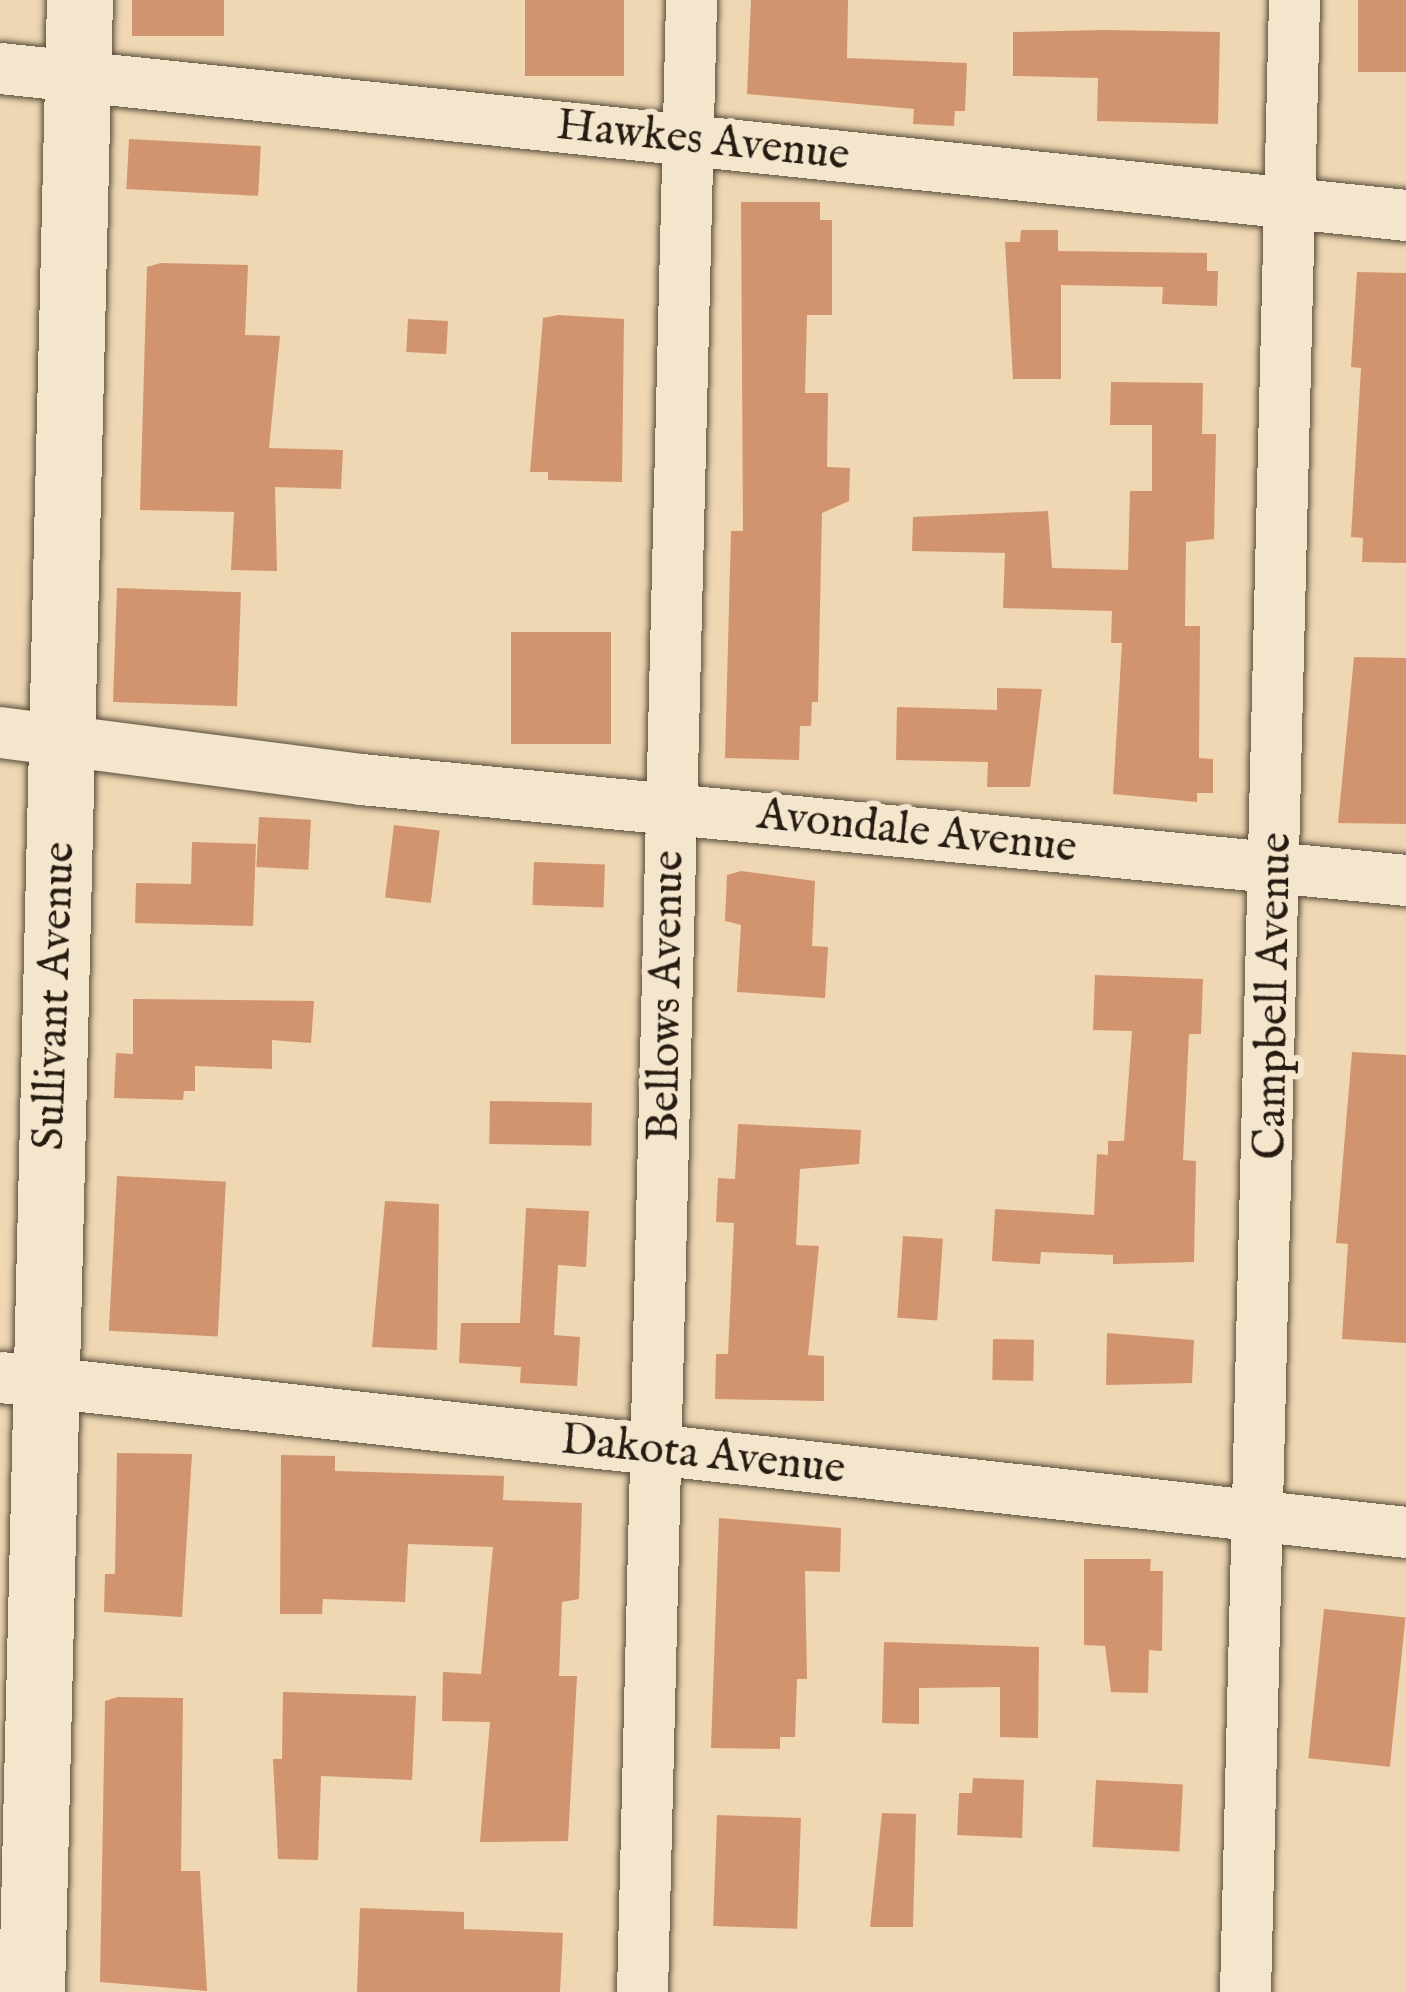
<!DOCTYPE html>
<html>
<head>
<meta charset="utf-8">
<style>
	body { margin:0 }
	#map { position:relative; width:1406px; height:1992px; overflow:hidden; background:#eed7b2; font-family:"IM FELL English",serif }
	div>[style] { position:absolute }
	[style*='--x'] { left:calc(var(--x)*1px); top:calc(var(--y)*1px); width:calc(var(--w)*1px); rotate:calc(var(--a)*1deg) }
	.building>* { inset:0; background:#d1946f; transform-origin:0 0 }
	.roads { filter:drop-shadow(0 0 3px #584b3a) drop-shadow(0 0 3px #584b3a) }
	.minor>* { height:51px; margin:-25.5px; padding:0 25.5px; transform-origin:25.5px; border-radius:25.5px; background:#f4e5cd }
	.tertiary>* { height:66px; margin:-33px; padding:0 33px; transform-origin:33px; border-radius:33px; background:#f4e5cd }
	span { translate:-50% -50%; white-space:nowrap; text-align:center; line-height:1.15; -webkit-text-stroke:12px #f4e5cd; paint-order:stroke }
	.street-label { font-size:45px; color:#261c12 }
</style>
</head>
<body>
<div id="map">
	<div class="building">
		<div style="left:132px;top:0;width:92px;height:36px"></div>
		<div style="left:525px;top:0;width:99px;height:76px"></div>
		<div style="clip-path:polygon(751px 0,848px 0,847px 58px,967px 63px,965px 111px,955px 111px,954px 126px,913px 124px,914px 109px,747px 94px)"></div>
		<div style="left:1358px;top:0;width:48px;height:72px"></div>
		<div style="clip-path:polygon(1105px 30px,1220px 32px,1218px 124px,1097px 121px,1098px 78px,1013px 76px,1013px 32px)"></div>
		<div style="left:129px;top:139px;width:132px;height:50px;rotate:3deg"></div>
		<div style="clip-path:polygon(741px 202px,820px 202px,820px 220px,832px 220px,832px 315px,807px 315px,805px 393px,828px 393px,827px 467px,850px 468px,849px 501px,822px 513px,818px 702px,812px 702px,811px 726px,800px 726px,799px 760px,725px 758px,731px 531px,743px 531px)"></div>
		<div style="clip-path:polygon(1021px 230px,1058px 230px,1058px 251px,1207px 253px,1207px 271px,1218px 271px,1217px 306px,1162px 304px,1163px 287px,1061px 285px,1061px 379px,1013px 379px,1005px 242px,1020px 242px)"></div>
		<div style="clip-path:polygon(161px 263px,248px 265px,245px 335px,280px 336px,269px 448px,343px 450px,341px 489px,275px 487px,277px 571px,231px 570px,234px 512px,140px 510px,147px 267px)"></div>
		<div style="clip-path:polygon(1357px 272px,1406px 273px,1406px 563px,1362px 562px,1363px 538px,1351px 537px,1361px 368px,1351px 367px)"></div>
		<div style="clip-path:polygon(558px 315px,624px 319px,622px 482px,548px 480px,548px 472px,530px 472px,543px 318px)"></div>
		<div style="left:408px;top:319px;width:40px;height:33px;rotate:3deg"></div>
		<div style="clip-path:polygon(1111px 382px,1203px 383px,1202px 434px,1216px 434px,1214px 539px,1186px 542px,1185px 626px,1200px 626px,1199px 758px,1213px 759px,1213px 793px,1197px 793px,1197px 802px,1113px 794px,1122px 643px,1111px 643px,1112px 611px,1003px 608px,1005px 553px,912px 551px,913px 517px,1048px 511px,1052px 568px,1128px 570px,1130px 491px,1152px 491px,1152px 425px,1110px 425px)"></div>
		<div style="left:117px;top:588px;width:124px;height:114px;rotate:2deg"></div>
		<div style="left:611px;top:632px;width:112px;height:100px;rotate:90deg"></div>
		<div style="clip-path:polygon(1354px 657px,1406px 658px,1406px 824px,1338px 823px)"></div>
		<div style="clip-path:polygon(997px 688px,1042px 689px,1030px 787px,987px 787px,988px 762px,896px 760px,897px 707px,997px 710px)"></div>
		<div style="left:259px;top:817px;width:52px;height:50px;rotate:3deg"></div>
		<div style="left:394px;top:825px;width:46px;height:73px;rotate:7deg"></div>
		<div style="clip-path:polygon(192px 842px,256px 844px,253px 926px,135px 923px,136px 883px,191px 884px)"></div>
		<div style="left:534px;top:862px;width:71px;height:43px;rotate:2deg"></div>
		<div style="clip-path:polygon(741px 871px,815px 881px,812px 946px,828px 947px,825px 998px,737px 992px,741px 925px,725px 921px,727px 875px)"></div>
		<div style="clip-path:polygon(1095px 975px,1203px 979px,1201px 1034px,1189px 1034px,1183px 1160px,1196px 1161px,1194px 1262px,1113px 1264px,1113px 1255px,1041px 1252px,1040px 1264px,992px 1261px,995px 1209px,1094px 1215px,1097px 1154px,1108px 1155px,1108px 1141px,1124px 1141px,1132px 1031px,1093px 1030px)"></div>
		<div style="clip-path:polygon(133px 999px,314px 1001px,311px 1043px,272px 1040px,272px 1069px,195px 1066px,195px 1091px,184px 1091px,183px 1100px,114px 1098px,116px 1053px,133px 1054px)"></div>
		<div style="clip-path:polygon(1352px 1052px,1406px 1055px,1406px 1343px,1342px 1339px,1348px 1244px,1336px 1243px)"></div>
		<div style="left:490px;top:1101px;width:102px;height:43px;rotate:1deg"></div>
		<div style="clip-path:polygon(738px 1124px,861px 1130px,859px 1164px,800px 1169px,796px 1245px,819px 1246px,808px 1355px,824px 1356px,824px 1401px,715px 1399px,716px 1354px,728px 1354px,734px 1223px,716px 1222px,718px 1178px,735px 1179px)"></div>
		<div style="left:117px;top:1176px;width:109px;height:155px;rotate:3deg"></div>
		<div style="clip-path:polygon(385px 1201px,439px 1204px,437px 1350px,372px 1347px)"></div>
		<div style="clip-path:polygon(526px 1208px,589px 1211px,586px 1267px,558px 1265px,554px 1335px,580px 1337px,577px 1386px,520px 1383px,521px 1367px,459px 1363px,461px 1323px,520px 1323px)"></div>
		<div style="left:903px;top:1236px;width:40px;height:82px;rotate:4deg"></div>
		<div style="clip-path:polygon(1107px 1333px,1194px 1340px,1192px 1383px,1106px 1385px)"></div>
		<div style="left:993px;top:1339px;width:41px;height:41px;rotate:1deg"></div>
		<div style="clip-path:polygon(117px 1453px,192px 1454px,182px 1617px,104px 1612px,105px 1574px,115px 1574px)"></div>
		<div style="clip-path:polygon(281px 1455px,335px 1456px,335px 1471px,504px 1476px,503px 1500px,582px 1503px,579px 1599px,562px 1602px,559px 1676px,577px 1676px,568px 1841px,480px 1842px,490px 1722px,442px 1721px,443px 1672px,481px 1674px,493px 1547px,408px 1544px,405px 1602px,323px 1599px,322px 1614px,280px 1614px)"></div>
		<div style="clip-path:polygon(719px 1518px,841px 1528px,840px 1572px,805px 1571px,807px 1679px,797px 1679px,795px 1737px,780px 1737px,780px 1749px,711px 1748px)"></div>
		<div style="clip-path:polygon(1084px 1559px,1151px 1559px,1150px 1571px,1163px 1571px,1162px 1651px,1149px 1650px,1148px 1693px,1111px 1692px,1105px 1646px,1084px 1645px)"></div>
		<div style="left:1324px;top:1609px;width:82px;height:150px;rotate:6deg"></div>
		<div style="clip-path:polygon(884px 1642px,1039px 1647px,1038px 1738px,1000px 1737px,1000px 1687px,919px 1688px,919px 1724px,882px 1723px)"></div>
		<div style="clip-path:polygon(283px 1692px,416px 1696px,412px 1780px,321px 1776px,318px 1860px,278px 1859px,273px 1759px,282px 1759px)"></div>
		<div style="clip-path:polygon(118px 1697px,183px 1698px,181px 1871px,200px 1871px,207px 1991px,100px 1982px,105px 1701px)"></div>
		<div style="clip-path:polygon(973px 1778px,1024px 1780px,1022px 1838px,957px 1835px,959px 1793px,972px 1793px)"></div>
		<div style="left:1096px;top:1780px;width:87px;height:67px;rotate:3deg"></div>
		<div style="clip-path:polygon(882px 1813px,916px 1814px,913px 1927px,870px 1927px)"></div>
		<div style="left:717px;top:1815px;width:84px;height:111px;rotate:2deg"></div>
		<div style="clip-path:polygon(360px 1908px,464px 1912px,464px 1929px,563px 1933px,560px 1992px,357px 1992px)"></div>
	</div>
	<div class="roads">
		<div class="minor">
			<div style="--x:0;--y:68;--w:1414;--a:5.97"></div>
			<div style="--x:0;--y:732;--w:364;--a:7.4"></div>
			<div style="--x:361;--y:779;--w:1050;--a:5.52"></div>
			<div style="--x:0;--y:1377;--w:1415;--a:6.29"></div>
			<div style="--x:642;--y:1992;--w:1993;--a:-88.59"></div>
			<div style="--x:1245;--y:1992;--w:1993;--a:-88.59"></div>
		</div>
		<div class="tertiary">
			<div style="--x:32;--y:1992;--w:1993;--a:-88.62"></div>
		</div>
	</div>
	<div class="street-label">
		<span style="left:703px;top:141px;rotate:6deg">Hawkes Avenue</span>
		<span style="left:917px;top:832px;rotate:6deg">Avondale Avenue</span>
		<span style="left:55px;top:996px;rotate:-88deg">Sullivant Avenue</span>
		<span style="left:667px;top:996px;rotate:-89deg">Bellows Avenue</span>
		<span style="left:1274px;top:996px;rotate:-89deg">Campbell Avenue</span>
		<span style="left:703px;top:1455px;rotate:6deg">Dakota Avenue</span>
	</div>
</div>
</body>
</html>
